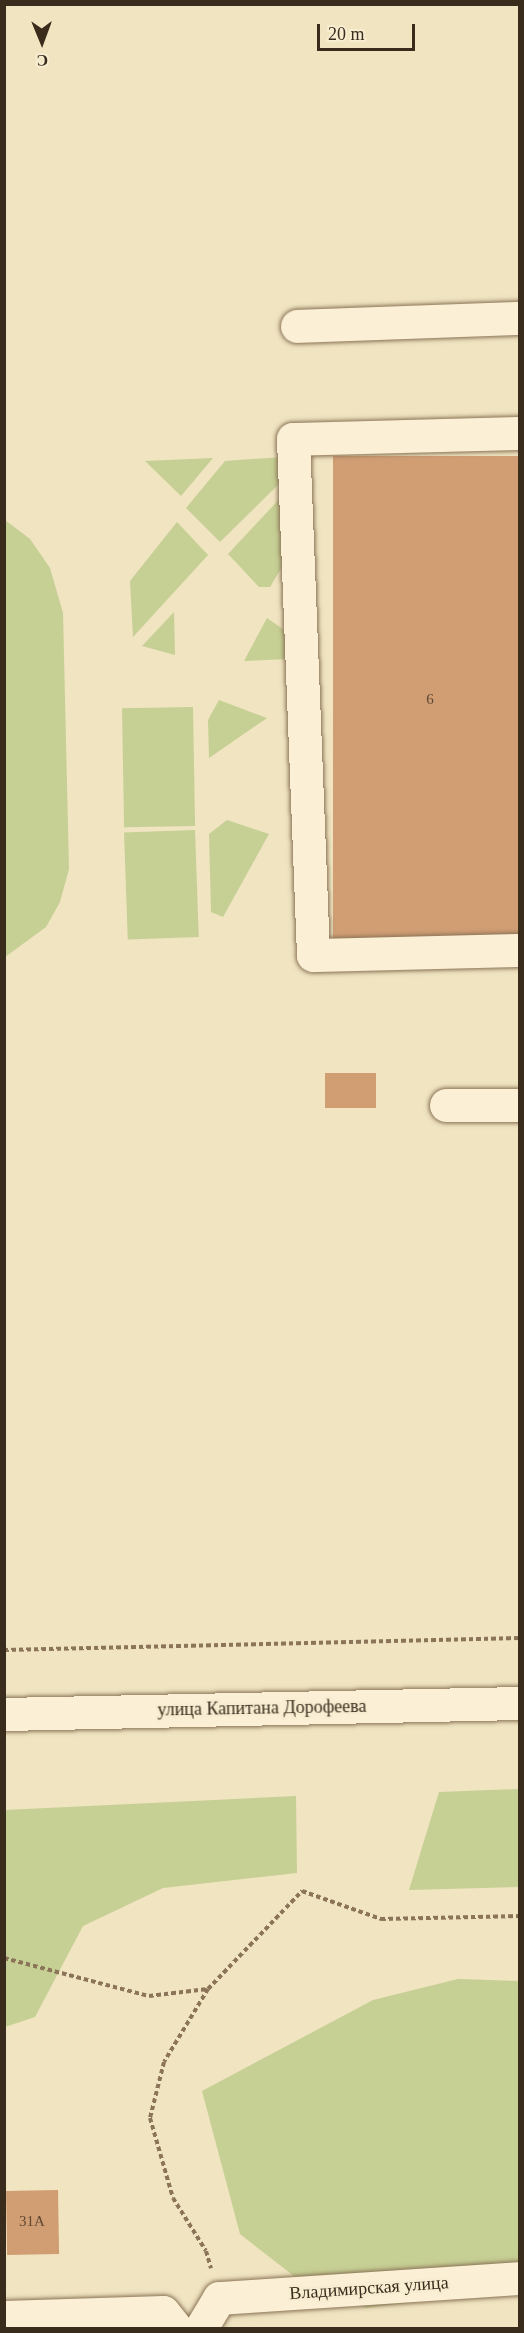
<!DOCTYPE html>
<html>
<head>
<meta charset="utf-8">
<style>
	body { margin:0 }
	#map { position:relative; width:524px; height:2333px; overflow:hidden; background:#f0e4c1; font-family:Georgia,serif }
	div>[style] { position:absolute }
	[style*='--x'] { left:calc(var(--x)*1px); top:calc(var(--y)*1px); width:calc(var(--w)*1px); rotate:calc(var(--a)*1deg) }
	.green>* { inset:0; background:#c6cf94; transform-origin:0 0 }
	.building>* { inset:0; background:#d19e74; transform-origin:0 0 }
	.path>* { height:4px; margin-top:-2px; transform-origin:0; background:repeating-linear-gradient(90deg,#8b7457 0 4.5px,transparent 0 7.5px) }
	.roads { filter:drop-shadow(0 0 2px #8b7457) drop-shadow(0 0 2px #8b7457) }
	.minor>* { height:33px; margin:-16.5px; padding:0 16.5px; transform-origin:16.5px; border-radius:16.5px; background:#fbf0d5 }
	span { translate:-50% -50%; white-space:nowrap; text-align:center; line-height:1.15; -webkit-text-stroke:5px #f7edd1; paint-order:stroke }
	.number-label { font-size:15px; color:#604833 }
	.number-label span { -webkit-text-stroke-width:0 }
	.street-label { font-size:18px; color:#3a2c1d }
	.frame { position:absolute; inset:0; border:6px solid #3a2c1d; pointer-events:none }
	.north { position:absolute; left:12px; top:12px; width:60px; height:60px; -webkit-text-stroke:4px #f7edd1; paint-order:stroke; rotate:179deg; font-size:16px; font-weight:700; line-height:24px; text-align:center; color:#3a2c1d }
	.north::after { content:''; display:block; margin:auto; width:21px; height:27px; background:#3a2c1d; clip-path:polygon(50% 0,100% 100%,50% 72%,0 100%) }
	.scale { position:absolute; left:317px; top:24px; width:98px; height:27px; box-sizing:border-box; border:3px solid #3a2c1d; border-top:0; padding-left:8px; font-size:18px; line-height:21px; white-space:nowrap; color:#3a2c1d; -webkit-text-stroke:4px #f7edd1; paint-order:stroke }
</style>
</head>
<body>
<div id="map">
	<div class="green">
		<div style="clip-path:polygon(283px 457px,284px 479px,220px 542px,186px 508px,225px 461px)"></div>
		<div style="clip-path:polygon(213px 458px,181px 496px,145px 461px)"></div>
		<div style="clip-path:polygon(285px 493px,288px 557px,270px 587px,259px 587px,228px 554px)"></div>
		<div style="clip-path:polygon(5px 520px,30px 539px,50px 568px,63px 613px,69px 869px,60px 902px,46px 927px,5px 957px)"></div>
		<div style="clip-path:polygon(177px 522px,208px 555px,133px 637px,130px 581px)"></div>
		<div style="clip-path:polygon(174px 612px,175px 655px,142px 646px)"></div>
		<div style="clip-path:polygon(267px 618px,287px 632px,289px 659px,244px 661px)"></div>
		<div style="clip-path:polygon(219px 700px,267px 718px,209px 758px,208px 720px)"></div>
		<div style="left:193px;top:707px;width:119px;height:71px;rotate:89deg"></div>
		<div style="clip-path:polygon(227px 820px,269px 834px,223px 917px,211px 912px,209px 834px)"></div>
		<div style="left:195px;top:830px;width:107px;height:71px;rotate:88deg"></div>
		<div style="clip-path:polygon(519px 1789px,519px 1887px,409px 1890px,439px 1792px)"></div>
		<div style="clip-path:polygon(296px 1796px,297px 1873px,163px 1888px,83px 1926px,35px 2017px,5px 2027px,5px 1810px)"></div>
		<div style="clip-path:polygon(458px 1979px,519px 1981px,519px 2289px,366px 2308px,295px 2277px,240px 2234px,202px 2091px,373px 2000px)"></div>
	</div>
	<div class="building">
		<div style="left:520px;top:456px;width:483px;height:187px;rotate:90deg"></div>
		<div style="left:376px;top:1073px;width:35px;height:51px;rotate:90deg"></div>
		<div style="left:58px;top:2190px;width:64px;height:52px;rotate:89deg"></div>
	</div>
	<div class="path">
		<div style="--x:4;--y:1650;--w:516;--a:-1.33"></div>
		<div style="--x:4;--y:1958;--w:150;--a:14.7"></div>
		<div style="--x:149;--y:1996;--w:59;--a:-6.8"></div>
		<div style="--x:208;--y:1989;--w:136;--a:-46.2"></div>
		<div style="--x:302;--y:1891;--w:84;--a:19.5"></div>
		<div style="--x:381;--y:1919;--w:139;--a:-1.2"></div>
		<div style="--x:208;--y:1989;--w:85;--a:121.1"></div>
		<div style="--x:164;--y:2062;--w:58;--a:104"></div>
		<div style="--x:150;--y:2118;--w:83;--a:74"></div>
		<div style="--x:173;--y:2198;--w:62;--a:58.1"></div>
		<div style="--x:206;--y:2251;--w:18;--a:74"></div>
	</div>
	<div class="roads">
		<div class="minor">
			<div style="--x:297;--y:326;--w:223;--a:-2.1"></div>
			<div style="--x:520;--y:433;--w:227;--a:178.5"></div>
			<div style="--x:293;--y:439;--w:516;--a:87.78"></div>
			<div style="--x:313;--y:955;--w:207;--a:-1.4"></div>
			<div style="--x:446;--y:1105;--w:74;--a:0"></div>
			<div style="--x:4;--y:1714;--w:516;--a:-1.22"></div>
			<div style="--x:4;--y:2317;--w:159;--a:-1.8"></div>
			<div style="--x:163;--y:2312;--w:21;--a:51"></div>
			<div style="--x:201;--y:2328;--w:35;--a:-59"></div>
			<div style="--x:219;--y:2298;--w:302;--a:-3.8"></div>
		</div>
	</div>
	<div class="number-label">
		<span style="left:430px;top:700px">6</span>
		<span style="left:32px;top:2222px">31А</span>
	</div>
	<div class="street-label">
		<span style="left:262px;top:1708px;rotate:-1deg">улица Капитана Дорофеева</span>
		<span style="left:369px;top:2288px;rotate:-4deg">Владимирская улица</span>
	</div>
	<div class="frame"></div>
	<div class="north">С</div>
	<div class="scale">20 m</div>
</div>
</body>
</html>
